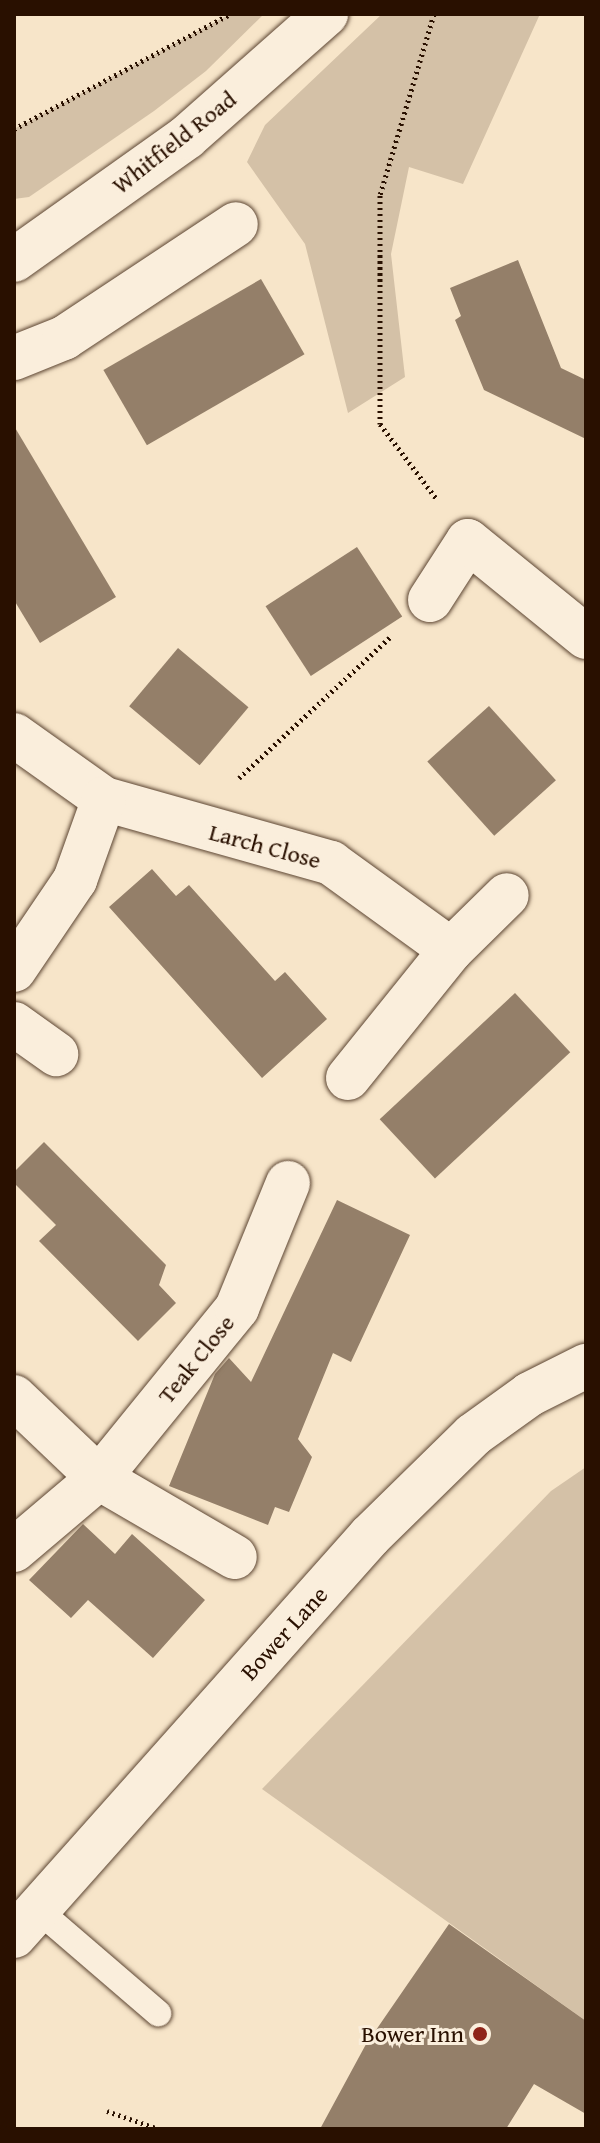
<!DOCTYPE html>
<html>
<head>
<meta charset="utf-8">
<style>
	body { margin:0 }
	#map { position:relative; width:600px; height:2143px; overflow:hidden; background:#f7e5c9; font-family:"Gentium Book Plus",serif }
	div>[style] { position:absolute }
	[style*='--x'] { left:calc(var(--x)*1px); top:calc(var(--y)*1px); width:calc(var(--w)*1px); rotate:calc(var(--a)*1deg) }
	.green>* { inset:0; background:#d4c1a7 }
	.building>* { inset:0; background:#947f69; transform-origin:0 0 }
	.path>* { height:5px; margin-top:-2.5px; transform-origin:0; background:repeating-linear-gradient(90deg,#291000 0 2px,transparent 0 6px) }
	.roads { filter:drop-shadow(0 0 2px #5c4532) drop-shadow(0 0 2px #5c4532) }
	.service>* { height:26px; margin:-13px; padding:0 13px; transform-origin:13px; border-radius:13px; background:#faeedc }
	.minor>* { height:44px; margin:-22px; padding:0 22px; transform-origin:22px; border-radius:22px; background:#faeedc }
	.dots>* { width:22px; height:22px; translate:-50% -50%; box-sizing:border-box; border:4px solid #faeedc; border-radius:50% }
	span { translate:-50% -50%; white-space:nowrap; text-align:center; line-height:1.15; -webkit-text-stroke:6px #faeedc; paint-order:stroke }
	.street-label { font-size:24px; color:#291000 }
	.poi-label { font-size:24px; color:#291000 }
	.right { translate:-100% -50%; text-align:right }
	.frame { position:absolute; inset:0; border:16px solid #291000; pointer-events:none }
</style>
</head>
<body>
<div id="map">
	<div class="green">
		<div style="clip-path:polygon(230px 14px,264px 14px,206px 71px,154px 111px,29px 197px,14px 199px,14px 129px)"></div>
		<div style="clip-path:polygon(382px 14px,540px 14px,463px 184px,409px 167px,391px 254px,405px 377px,348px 413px,305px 244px,247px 162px,265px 125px)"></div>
		<div style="clip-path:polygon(586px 1467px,586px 2021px,262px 1789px,551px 1491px)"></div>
	</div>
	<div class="building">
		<div style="clip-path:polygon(518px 260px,561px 368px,586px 380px,586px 439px,484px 390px,455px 320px,461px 316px,450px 288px)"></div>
		<div style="left:261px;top:279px;width:87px;height:182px;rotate:60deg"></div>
		<div style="clip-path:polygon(14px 426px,116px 597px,40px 643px,14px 600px)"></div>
		<div style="left:357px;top:547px;width:83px;height:109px;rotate:57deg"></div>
		<div style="left:178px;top:648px;width:92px;height:76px;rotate:40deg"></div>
		<div style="left:489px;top:706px;width:100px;height:83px;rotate:48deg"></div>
		<div style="clip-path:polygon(152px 869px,176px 896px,189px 885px,275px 981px,285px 972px,327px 1019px,262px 1078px,109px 907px)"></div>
		<div style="left:515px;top:993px;width:81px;height:185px;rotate:47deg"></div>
		<div style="clip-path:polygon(44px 1142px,166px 1265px,159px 1285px,176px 1303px,138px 1341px,39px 1241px,56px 1225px,14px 1183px,14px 1172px)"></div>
		<div style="clip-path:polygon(337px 1200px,410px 1235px,351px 1362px,333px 1353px,298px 1439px,312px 1457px,289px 1512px,275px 1507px,268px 1525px,169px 1486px,215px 1374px,229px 1358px,251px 1382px)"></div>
		<div style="clip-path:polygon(83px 1524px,115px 1554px,132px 1534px,205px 1600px,153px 1658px,88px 1600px,71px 1618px,29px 1580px)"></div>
		<div style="clip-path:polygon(449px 1924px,586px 2021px,586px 2114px,534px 2084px,506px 2129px,320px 2129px,365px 2046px)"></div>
	</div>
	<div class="path">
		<div style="--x:434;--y:14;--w:189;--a:106.6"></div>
		<div style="--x:380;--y:195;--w:229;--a:90"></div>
		<div style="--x:380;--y:424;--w:93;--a:52.9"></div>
		<div style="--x:14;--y:129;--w:245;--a:-28"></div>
		<div style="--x:239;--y:778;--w:207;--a:-43"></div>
		<div style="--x:107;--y:2111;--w:55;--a:19.1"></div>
	</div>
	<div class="roads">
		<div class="service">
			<div style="--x:37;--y:1909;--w:160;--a:40.7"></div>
		</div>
		<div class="minor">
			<div style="--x:14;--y:260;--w:212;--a:-35.4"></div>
			<div style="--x:187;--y:137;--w:186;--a:-41.5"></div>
			<div style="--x:14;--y:358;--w:54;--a:-21.8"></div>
			<div style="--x:64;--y:338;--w:206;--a:-33.5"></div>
			<div style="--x:430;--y:600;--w:70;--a:-57.2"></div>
			<div style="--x:468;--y:541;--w:152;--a:39.1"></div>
			<div style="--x:14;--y:735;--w:110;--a:35.4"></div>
			<div style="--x:104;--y:799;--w:236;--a:15.7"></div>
			<div style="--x:331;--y:863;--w:148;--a:35.9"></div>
			<div style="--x:14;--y:970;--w:109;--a:-55.9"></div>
			<div style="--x:75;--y:880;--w:86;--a:-70.3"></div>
			<div style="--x:14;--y:1024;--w:52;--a:35.5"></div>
			<div style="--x:348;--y:1078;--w:164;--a:-51.2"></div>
			<div style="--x:451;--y:950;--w:78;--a:-44.5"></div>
			<div style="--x:14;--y:1397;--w:117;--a:43.6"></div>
			<div style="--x:99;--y:1478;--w:157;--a:30.2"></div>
			<div style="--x:14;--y:1550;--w:111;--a:-40.3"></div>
			<div style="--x:99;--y:1478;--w:219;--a:-50.9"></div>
			<div style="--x:237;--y:1308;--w:135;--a:-67.8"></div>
			<div style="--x:14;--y:1936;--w:535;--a:-48.33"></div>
			<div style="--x:370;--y:1536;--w:144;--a:-44.4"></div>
			<div style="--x:473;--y:1435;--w:70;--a:-35.7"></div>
			<div style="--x:530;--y:1394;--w:63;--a:-26.6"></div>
		</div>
	</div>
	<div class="dots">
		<div style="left:480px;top:2034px;background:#8f2418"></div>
	</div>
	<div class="street-label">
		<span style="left:174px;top:142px;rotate:-38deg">Whitfield Road</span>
		<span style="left:265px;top:846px;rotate:15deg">Larch Close</span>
		<span style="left:196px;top:1359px;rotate:-51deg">Teak Close</span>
		<span style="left:284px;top:1633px;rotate:-48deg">Bower Lane</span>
	</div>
	<div class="poi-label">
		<span class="right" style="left:464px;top:2034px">Bower Inn</span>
	</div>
	<div class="frame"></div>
</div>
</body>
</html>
